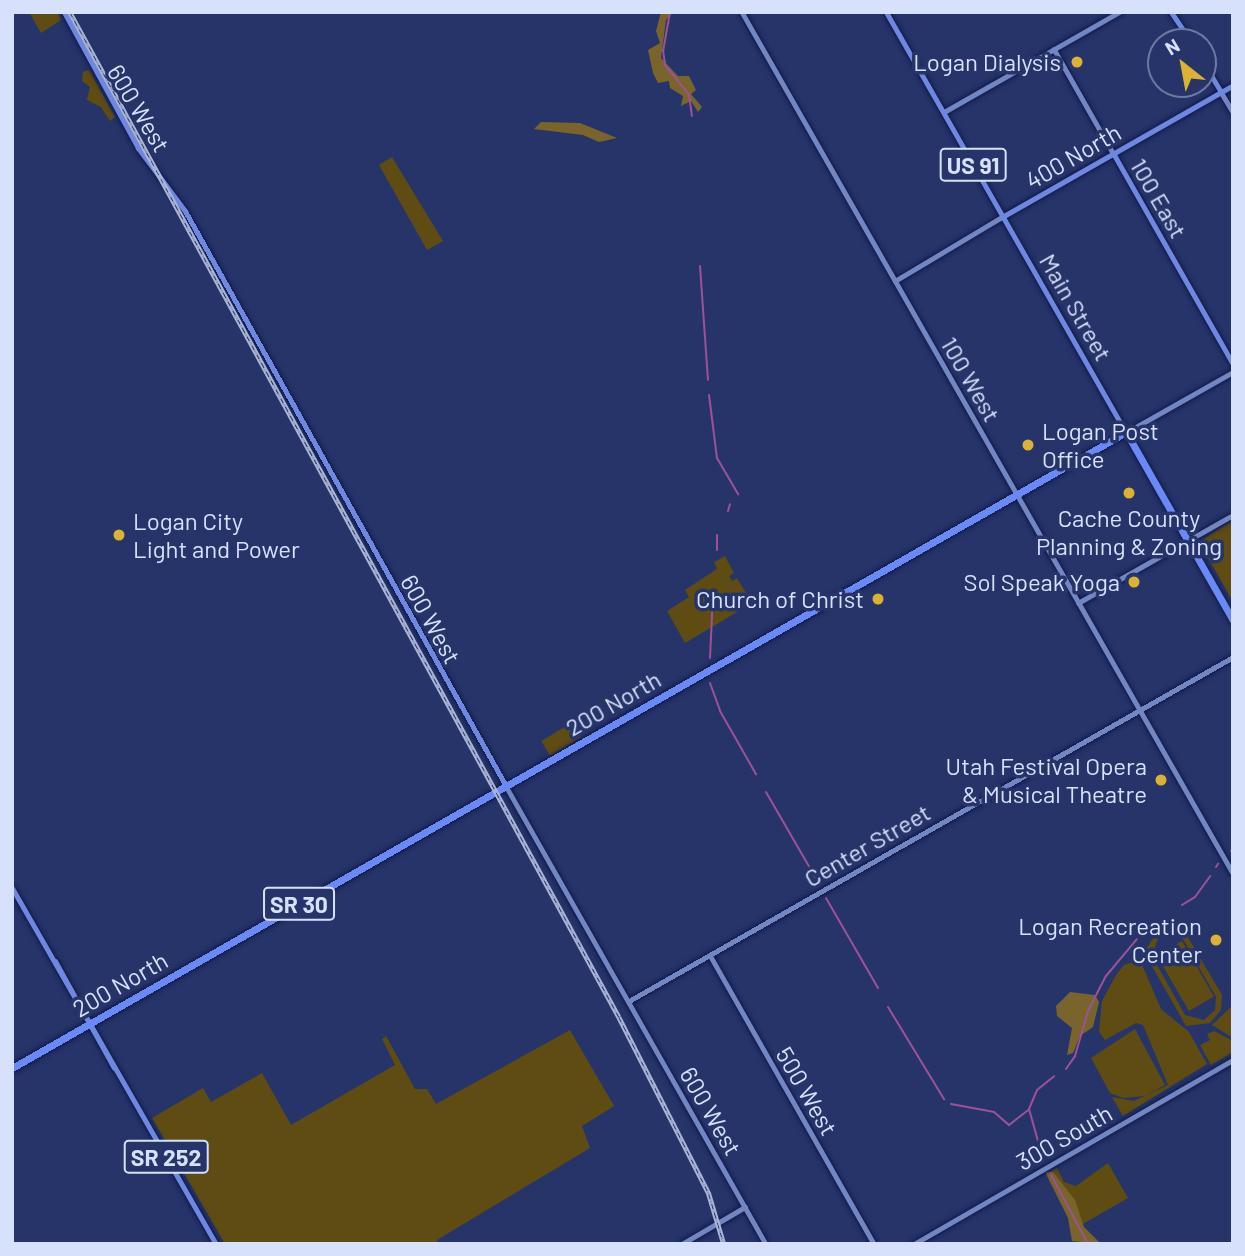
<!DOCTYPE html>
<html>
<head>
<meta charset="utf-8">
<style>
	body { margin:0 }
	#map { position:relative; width:1245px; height:1256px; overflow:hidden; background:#263469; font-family:Barlow,sans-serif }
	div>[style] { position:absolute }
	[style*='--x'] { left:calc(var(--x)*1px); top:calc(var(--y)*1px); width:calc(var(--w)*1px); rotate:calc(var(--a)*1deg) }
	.green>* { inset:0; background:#5f4c12; transform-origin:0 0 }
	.forest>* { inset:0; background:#79652b }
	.stream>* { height:2px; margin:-1px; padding:0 1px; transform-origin:1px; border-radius:1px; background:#9d5297 }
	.roads { filter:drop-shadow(0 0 2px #10194c) drop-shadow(0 0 2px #10194c) }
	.minor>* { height:4.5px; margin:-2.25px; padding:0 2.25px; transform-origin:2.25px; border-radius:2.25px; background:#7286c2 }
	.major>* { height:5px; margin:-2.5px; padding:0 2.5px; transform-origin:2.5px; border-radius:2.5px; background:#6e88e0 }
	.highway>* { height:7px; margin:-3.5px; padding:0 3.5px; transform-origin:3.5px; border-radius:3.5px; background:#6b89f4 }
	.rail>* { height:4.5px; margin-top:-2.25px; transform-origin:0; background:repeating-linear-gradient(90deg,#263469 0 5px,#abb6d6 0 10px); box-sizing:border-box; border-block:2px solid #abb6d6 }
	.dots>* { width:19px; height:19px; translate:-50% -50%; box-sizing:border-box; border:4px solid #263469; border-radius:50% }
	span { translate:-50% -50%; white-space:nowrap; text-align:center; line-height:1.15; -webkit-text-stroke:7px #263469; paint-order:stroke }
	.shield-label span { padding:2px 5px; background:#263469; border:2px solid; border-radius:5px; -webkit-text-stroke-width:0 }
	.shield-label { font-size:23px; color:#d7e1fb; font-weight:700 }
	.poi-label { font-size:24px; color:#d7e1fb }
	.right { translate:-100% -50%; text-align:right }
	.left { translate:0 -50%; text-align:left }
	.street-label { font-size:24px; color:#d7e1fb }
	.frame { position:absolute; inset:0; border:14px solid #d7e1fb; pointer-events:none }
	.north { position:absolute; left:1147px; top:28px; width:70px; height:70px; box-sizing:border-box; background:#263469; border:2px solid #6d79a3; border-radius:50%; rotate:329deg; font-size:19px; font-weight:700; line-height:28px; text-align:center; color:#d7e1fb }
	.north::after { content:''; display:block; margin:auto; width:24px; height:32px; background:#dbb233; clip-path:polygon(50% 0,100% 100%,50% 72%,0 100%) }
</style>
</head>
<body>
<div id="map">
	<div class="green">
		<div style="clip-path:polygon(29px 12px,58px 12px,61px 20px,41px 33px)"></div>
		<div style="clip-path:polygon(89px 70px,115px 117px,110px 121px,101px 107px,87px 100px,90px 87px,82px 81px,83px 72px)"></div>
		<div style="clip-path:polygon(392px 157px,443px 241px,427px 250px,379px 165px)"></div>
		<div style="clip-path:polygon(1233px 520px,1233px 602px,1199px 542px)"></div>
		<div style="clip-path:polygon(725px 556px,734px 573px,729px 576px,732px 581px,737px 578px,752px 603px,685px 643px,667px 611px,689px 597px,685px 590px,717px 569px,714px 562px)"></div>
		<div style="left:573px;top:722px;width:17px;height:37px;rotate:59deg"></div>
		<div style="clip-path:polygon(evenodd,1173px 928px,1186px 934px,1222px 995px,1221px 1010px,1210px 1023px,1186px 1026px,1144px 952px,1156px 934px,1173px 928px,1171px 933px,1183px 939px,1216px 997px,1215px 1010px,1204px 1020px,1185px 1015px,1152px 956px,1158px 938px,1171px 933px)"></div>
		<div style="left:1182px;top:941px;width:64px;height:29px;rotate:60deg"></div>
		<div style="clip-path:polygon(1140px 960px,1161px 1009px,1189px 1032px,1207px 1064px,1123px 1116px,1112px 1097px,1134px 1101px,1168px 1085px,1143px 1025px,1136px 1023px,1105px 1040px,1099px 1032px,1102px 1001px,1116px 975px,1124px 965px)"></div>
		<div style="clip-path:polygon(1233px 1005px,1233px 1038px,1212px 1025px)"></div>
		<div style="clip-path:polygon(1135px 1029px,1165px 1085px,1145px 1096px,1123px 1098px,1110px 1093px,1091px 1058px)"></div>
		<div style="clip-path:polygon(570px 1030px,614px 1106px,582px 1126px,590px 1148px,437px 1240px,438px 1244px,225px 1244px,152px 1118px,203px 1088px,211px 1102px,262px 1073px,291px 1125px,395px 1065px,382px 1039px,386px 1036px,415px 1089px,427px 1089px,436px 1104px)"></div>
		<div style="clip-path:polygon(1214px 1031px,1233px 1041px,1233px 1052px,1211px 1065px,1200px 1045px,1210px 1040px,1207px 1034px)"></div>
		<div style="clip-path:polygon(1108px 1163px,1128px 1198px,1081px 1225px,1051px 1171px,1057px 1168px,1064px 1182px,1076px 1186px)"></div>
	</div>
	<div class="forest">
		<div style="clip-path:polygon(661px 12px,673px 12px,666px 20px,661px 58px,678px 76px,689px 76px,696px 90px,691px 94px,702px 107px,698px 112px,691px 101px,681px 106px,683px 96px,670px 88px,669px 81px,658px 83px,653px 73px,648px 50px,660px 43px,656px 31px)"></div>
		<div style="clip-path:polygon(541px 122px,580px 123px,617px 138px,599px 142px,583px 135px,534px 129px)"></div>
		<div style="clip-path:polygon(1070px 992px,1095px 995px,1099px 1002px,1093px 1027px,1080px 1036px,1073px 1053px,1067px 1055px,1072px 1028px,1057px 1016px,1056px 1006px)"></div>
		<div style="clip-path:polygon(1045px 1172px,1053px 1172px,1075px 1200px,1084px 1227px,1101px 1244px,1072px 1241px,1068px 1218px)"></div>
	</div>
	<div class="stream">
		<div style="--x:670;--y:12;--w:39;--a:100"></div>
		<div style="--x:663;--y:50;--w:15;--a:82"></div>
		<div style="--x:665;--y:65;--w:38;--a:51"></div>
		<div style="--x:689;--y:95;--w:21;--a:82"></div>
		<div style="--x:700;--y:266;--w:114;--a:86"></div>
		<div style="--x:709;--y:395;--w:64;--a:82.8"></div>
		<div style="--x:717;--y:458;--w:42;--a:59.7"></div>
		<div style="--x:728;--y:511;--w:7;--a:-74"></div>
		<div style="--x:717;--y:550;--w:15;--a:-90"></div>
		<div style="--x:710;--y:658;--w:63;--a:-87.3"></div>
		<div style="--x:710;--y:683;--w:30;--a:70"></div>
		<div style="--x:720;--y:711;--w:73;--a:60.3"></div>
		<div style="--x:766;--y:792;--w:104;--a:60"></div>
		<div style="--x:1231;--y:851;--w:3;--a:-45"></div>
		<div style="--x:1216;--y:867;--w:4;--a:-56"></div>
		<div style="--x:826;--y:898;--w:104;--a:60"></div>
		<div style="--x:1182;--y:905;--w:15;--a:-32"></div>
		<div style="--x:1195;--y:897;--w:26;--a:-54"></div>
		<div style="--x:888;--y:1007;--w:108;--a:58.7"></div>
		<div style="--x:1066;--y:1069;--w:16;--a:-55"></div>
		<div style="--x:1075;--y:1056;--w:47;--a:-73.9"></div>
		<div style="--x:1088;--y:1011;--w:39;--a:-63"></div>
		<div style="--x:1106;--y:976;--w:48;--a:-50"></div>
		<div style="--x:951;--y:1104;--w:44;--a:10.5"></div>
		<div style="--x:994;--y:1112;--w:20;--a:41"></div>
		<div style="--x:1009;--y:1125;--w:24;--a:-38"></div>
		<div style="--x:1043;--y:1159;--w:52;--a:-105.6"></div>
		<div style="--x:1029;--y:1109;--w:21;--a:-67"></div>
		<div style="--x:1037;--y:1090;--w:22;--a:-39"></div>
		<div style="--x:1050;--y:1173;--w:81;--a:61.8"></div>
	</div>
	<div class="roads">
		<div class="minor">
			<div style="--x:742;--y:12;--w:991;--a:60.31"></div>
			<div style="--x:1054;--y:49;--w:120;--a:60.4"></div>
			<div style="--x:1221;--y:92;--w:23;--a:59"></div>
			<div style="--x:944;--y:112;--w:202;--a:-29.7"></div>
			<div style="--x:895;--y:281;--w:125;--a:-30.9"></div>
			<div style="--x:1127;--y:432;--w:122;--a:-29.5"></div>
			<div style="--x:1078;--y:603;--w:178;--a:-29.6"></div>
			<div style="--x:506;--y:786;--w:527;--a:60.42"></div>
			<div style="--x:710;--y:955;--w:332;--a:60.4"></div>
			<div style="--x:629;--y:1001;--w:695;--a:-29.66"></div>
			<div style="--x:682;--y:1244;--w:73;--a:-30.4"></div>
			<div style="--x:914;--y:1244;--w:368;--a:-30"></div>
		</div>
		<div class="major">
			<div style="--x:64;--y:12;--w:155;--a:61.4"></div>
			<div style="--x:138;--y:148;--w:79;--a:53.3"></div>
			<div style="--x:185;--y:211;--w:659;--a:60.83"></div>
			<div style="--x:886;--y:12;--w:484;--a:60.3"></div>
			<div style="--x:1171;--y:12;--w:36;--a:56"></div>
			<div style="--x:1203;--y:62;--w:35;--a:59"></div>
			<div style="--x:1113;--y:153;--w:243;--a:60.4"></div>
			<div style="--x:1002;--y:217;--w:266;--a:-29.7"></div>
			<div style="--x:12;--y:888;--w:410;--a:60.2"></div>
			<div style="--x:55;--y:961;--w:122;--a:61.1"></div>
		</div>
		<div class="highway">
			<div style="--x:12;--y:1068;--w:1283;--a:-29.72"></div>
			<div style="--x:1126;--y:432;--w:216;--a:60.4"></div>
		</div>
	</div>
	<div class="rail">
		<div style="--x:70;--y:12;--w:1145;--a:61.35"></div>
		<div style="--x:619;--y:1017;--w:199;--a:63"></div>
		<div style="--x:709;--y:1194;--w:52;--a:73.3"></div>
	</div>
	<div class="dots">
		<div style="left:1077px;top:62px;background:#dbb233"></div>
		<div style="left:1028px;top:445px;background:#dbb233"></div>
		<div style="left:1129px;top:493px;background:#dbb233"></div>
		<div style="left:119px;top:535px;background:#dbb233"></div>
		<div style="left:1134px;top:582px;background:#dbb233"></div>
		<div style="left:878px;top:599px;background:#dbb233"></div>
		<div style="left:1161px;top:780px;background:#dbb233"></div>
		<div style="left:1216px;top:940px;background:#dbb233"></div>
	</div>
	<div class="shield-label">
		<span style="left:973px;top:165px">US 91</span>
		<span style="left:299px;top:904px">SR 30</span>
		<span style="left:166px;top:1157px">SR 252</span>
	</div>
	<div class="poi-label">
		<span class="right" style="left:1061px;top:62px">Logan Dialysis</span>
		<span class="left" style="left:1042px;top:445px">Logan Post<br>Office</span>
		<span style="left:1129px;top:532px">Cache County<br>Planning &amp; Zoning</span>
		<span class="left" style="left:133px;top:535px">Logan City<br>Light and Power</span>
		<span class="right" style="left:1120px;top:582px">Sol Speak Yoga</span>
		<span class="right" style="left:864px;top:599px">Church of Christ</span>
		<span class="right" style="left:1147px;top:780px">Utah Festival Opera<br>&amp; Musical Theatre</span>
		<span class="right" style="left:1202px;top:940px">Logan Recreation<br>Center</span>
	</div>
	<div class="street-label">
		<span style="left:139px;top:108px;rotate:59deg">600 West</span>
		<span style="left:1073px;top:156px;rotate:-30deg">400 North</span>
		<span style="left:1159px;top:198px;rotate:60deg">100 East</span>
		<span style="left:1076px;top:307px;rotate:60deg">Main Street</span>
		<span style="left:971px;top:379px;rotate:60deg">100 West</span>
		<span style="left:431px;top:619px;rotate:61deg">600 West</span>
		<span style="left:613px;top:703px;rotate:-30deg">200 North</span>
		<span style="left:867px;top:845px;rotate:-30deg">Center Street</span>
		<span style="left:120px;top:984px;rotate:-30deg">200 North</span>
		<span style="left:807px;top:1091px;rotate:60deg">500 West</span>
		<span style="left:711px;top:1111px;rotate:60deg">600 West</span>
		<span style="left:1064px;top:1137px;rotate:-30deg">300 South</span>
	</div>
	<div class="frame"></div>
	<div class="north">N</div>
</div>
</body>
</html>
